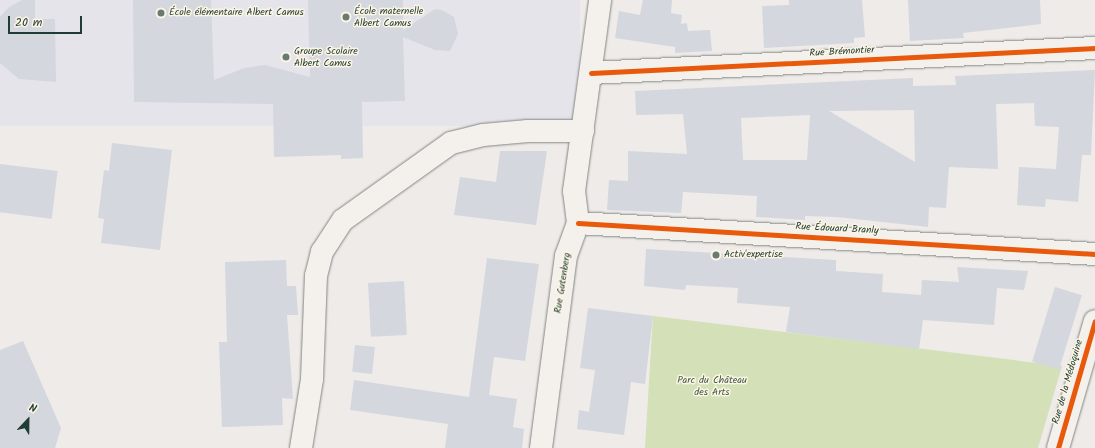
<!DOCTYPE html>
<html>
<head>
<meta charset="utf-8">
<style>
	body { margin:0 }
	#map { position:relative; width:1095px; height:448px; overflow:hidden; background:#eeebe9; font-family:Kalam,sans-serif }
	div>[style] { position:absolute }
	[style*='--x'] { left:calc(var(--x)*1px); top:calc(var(--y)*1px); width:calc(var(--w)*1px); rotate:calc(var(--a)*1deg) }
	.built>* { inset:0; background:#e6e4eb; transform-origin:0 0 }
	.green>* { inset:0; background:#d4e0b7 }
	.building>* { inset:0; background:#d4d7de; transform-origin:0 0 }
	.roads { filter:drop-shadow(0 0 1px #828683) drop-shadow(0 0 1px #828683) }
	.minor>* { height:22px; margin:-11px; padding:0 11px; transform-origin:11px; border-radius:11px; background:#f4f1ec }
	.cycleway>* { height:5px; margin:-2.5px; padding:0 2.5px; transform-origin:2.5px; border-radius:2.5px; background:#e8590c }
	.dots>* { width:11px; height:11px; translate:-50% -50%; box-sizing:border-box; border:2px solid #fcf5e5; border-radius:50% }
	span { translate:-50% -50%; white-space:nowrap; text-align:center; line-height:1.15; -webkit-text-stroke:3px #fcf5e5; paint-order:stroke }
	.poi-label { font-size:10px; color:#1f3d34 }
	.left { translate:0 -50%; text-align:left }
	.street-label { font-size:10px; color:#1f3d34 }
	.park-label { font-size:10px; color:#3f5c46 }
	.north { position:absolute; left:8px; top:400px; width:40px; height:40px; -webkit-text-stroke:3px #fcf5e5; paint-order:stroke; rotate:22deg; font-size:11px; font-weight:700; line-height:16px; text-align:center; color:#1f3d34 }
	.north::after { content:''; display:block; margin:auto; width:14px; height:18px; background:#1f3d34; clip-path:polygon(50% 0,100% 100%,50% 72%,0 100%) }
	.scale { position:absolute; left:8px; top:16px; width:74px; height:18px; box-sizing:border-box; border:2px solid #1f3d34; border-top:0; padding-left:5px; font-size:12px; line-height:14px; white-space:nowrap; color:#1f3d34; -webkit-text-stroke:3px #fcf5e5; paint-order:stroke }
</style>
</head>
<body>
<div id="map">
	<div class="built">
		<div style="left:0;top:0;width:580px;height:126px"></div>
	</div>
	<div class="green">
		<div style="clip-path:polygon(653px 316px,1062px 366px,1038px 448px,645px 448px)"></div>
	</div>
	<div class="building">
		<div style="clip-path:polygon(22px 0,35px 0,35px 19px,55px 19px,56px 82px,19px 79px,0 63px,0 17px,9px 7px)"></div>
		<div style="clip-path:polygon(133px 0,211px 0,214px 80px,244px 68px,265px 65px,310px 77px,308px 0,403px 0,403px 30px,435px 9px,442px 10px,454px 17px,458px 34px,450px 51px,435px 50px,403px 37px,405px 101px,362px 102px,363px 158px,341px 159px,341px 155px,274px 157px,273px 104px,134px 102px)"></div>
		<div style="clip-path:polygon(643px 0,672px 0,671px 13px,682px 15px,681px 24px,687px 23px,688px 31px,710px 30px,712px 51px,675px 53px,675px 47px,615px 38px,619px 11px,640px 15px)"></div>
		<div style="clip-path:polygon(789px 0,862px 0,865px 37px,854px 38px,854px 43px,764px 48px,762px 6px,789px 5px)"></div>
		<div style="clip-path:polygon(908px 0,1040px 0,1041px 24px,963px 33px,964px 38px,910px 41px)"></div>
		<div style="clip-path:polygon(evenodd,1095px 70px,1091px 155px,1082px 155px,1078px 202px,1046px 199px,1045px 207px,1017px 205px,1019px 167px,1056px 169px,1059px 127px,1035px 126px,1034px 103px,996px 104px,998px 169px,949px 167px,946px 208px,929px 207px,928px 227px,837px 217px,805px 216px,805px 220px,756px 217px,757px 196px,683px 192px,681px 213px,607px 210px,609px 180px,628px 181px,628px 151px,687px 154px,683px 114px,636px 115px,635px 91px,913px 78px,913px 86px,956px 85px,955px 76px,1095px 70px,914px 110px,915px 162px,829px 111px,914px 110px,1095px 70px,810px 115px,807px 160px,743px 160px,741px 118px,810px 115px)"></div>
		<div style="clip-path:polygon(112px 143px,172px 150px,160px 250px,101px 243px,104px 219px,98px 218px,104px 170px,109px 171px)"></div>
		<div style="clip-path:polygon(500px 151px,547px 151px,536px 225px,454px 215px,460px 177px,496px 182px)"></div>
		<div style="left:0;top:164px;width:58px;height:48px;rotate:7deg"></div>
		<div style="clip-path:polygon(646px 249px,836px 260px,836px 271px,883px 274px,882px 292px,921px 295px,922px 280px,959px 282px,957px 267px,1028px 271px,1024px 290px,997px 288px,994px 325px,923px 320px,919px 349px,786px 332px,790px 307px,737px 303px,738px 288px,686px 285px,685px 290px,644px 286px)"></div>
		<div style="clip-path:polygon(487px 258px,539px 264px,525px 361px,494px 357px,489px 395px,517px 399px,513px 427px,524px 429px,522px 448px,445px 448px,448px 424px,350px 410px,354px 380px,469px 397px)"></div>
		<div style="clip-path:polygon(286px 260px,287px 286px,296px 286px,298px 315px,287px 315px,293px 399px,282px 398px,283px 425px,222px 427px,219px 342px,227px 342px,225px 262px)"></div>
		<div style="left:404px;top:281px;width:54px;height:36px;rotate:87deg"></div>
		<div style="left:1055px;top:287px;width:28px;height:78px;rotate:17deg"></div>
		<div style="clip-path:polygon(588px 308px,653px 316px,645px 384px,631px 382px,624px 435px,577px 429px,579px 410px,589px 412px,595px 370px,580px 368px)"></div>
		<div style="clip-path:polygon(23px 341px,61px 428px,55px 448px,0 448px,0 350px)"></div>
		<div style="left:355px;top:345px;width:20px;height:27px;rotate:6deg"></div>
	</div>
	<div class="roads">
		<div class="minor">
			<div style="--x:591;--y:73;--w:505;--a:-2.84"></div>
			<div style="--x:578;--y:223;--w:518;--a:3.43"></div>
			<div style="--x:301;--y:448;--w:70;--a:-80.9"></div>
			<div style="--x:312;--y:379;--w:103;--a:-87.8"></div>
			<div style="--x:316;--y:276;--w:25;--a:-76"></div>
			<div style="--x:322;--y:252;--w:38;--a:-57"></div>
			<div style="--x:343;--y:220;--w:133;--a:-35.5"></div>
			<div style="--x:451;--y:143;--w:33;--a:-14"></div>
			<div style="--x:483;--y:135;--w:45;--a:-5.1"></div>
			<div style="--x:528;--y:131;--w:55;--a:0"></div>
			<div style="--x:541;--y:448;--w:194;--a:-82.6"></div>
			<div style="--x:566;--y:256;--w:35;--a:-70"></div>
			<div style="--x:578;--y:223;--w:32;--a:-97"></div>
			<div style="--x:574;--y:191;--w:193;--a:-82.2"></div>
			<div style="--x:1058;--y:448;--w:132;--a:-73.8"></div>
		</div>
	</div>
	<div class="cycleway">
		<div style="--x:591;--y:73;--w:505;--a:-2.84"></div>
		<div style="--x:578;--y:223;--w:518;--a:3.43"></div>
		<div style="--x:1058;--y:448;--w:132;--a:-73.8"></div>
	</div>
	<div class="dots">
		<div style="left:161px;top:13px;background:#677a73"></div>
		<div style="left:346px;top:17px;background:#677a73"></div>
		<div style="left:286px;top:57px;background:#677a73"></div>
		<div style="left:716px;top:255px;background:#677a73"></div>
	</div>
	<div class="poi-label">
		<span class="left" style="left:354px;top:17px">École maternelle<br>Albert Camus</span>
		<span class="left" style="left:169px;top:13px">École élémentaire Albert Camus</span>
		<span class="left" style="left:294px;top:57px">Groupe Scolaire<br>Albert Camus</span>
		<span class="left" style="left:724px;top:255px">Activ'expertise</span>
	</div>
	<div class="street-label">
		<span style="left:842px;top:52px;rotate:-3deg">Rue Brémontier</span>
		<span style="left:837px;top:229px;rotate:3deg">Rue Édouard Branly</span>
		<span style="left:563px;top:283px;rotate:-81deg">Rue Gutenberg</span>
		<span style="left:1068px;top:382px;rotate:-74deg">Rue de la Médoquine</span>
	</div>
	<div class="park-label">
		<span style="left:712px;top:386px">Parc du Château<br>des Arts</span>
	</div>
	<div class="north">N</div>
	<div class="scale">20 m</div>
</div>
</body>
</html>
